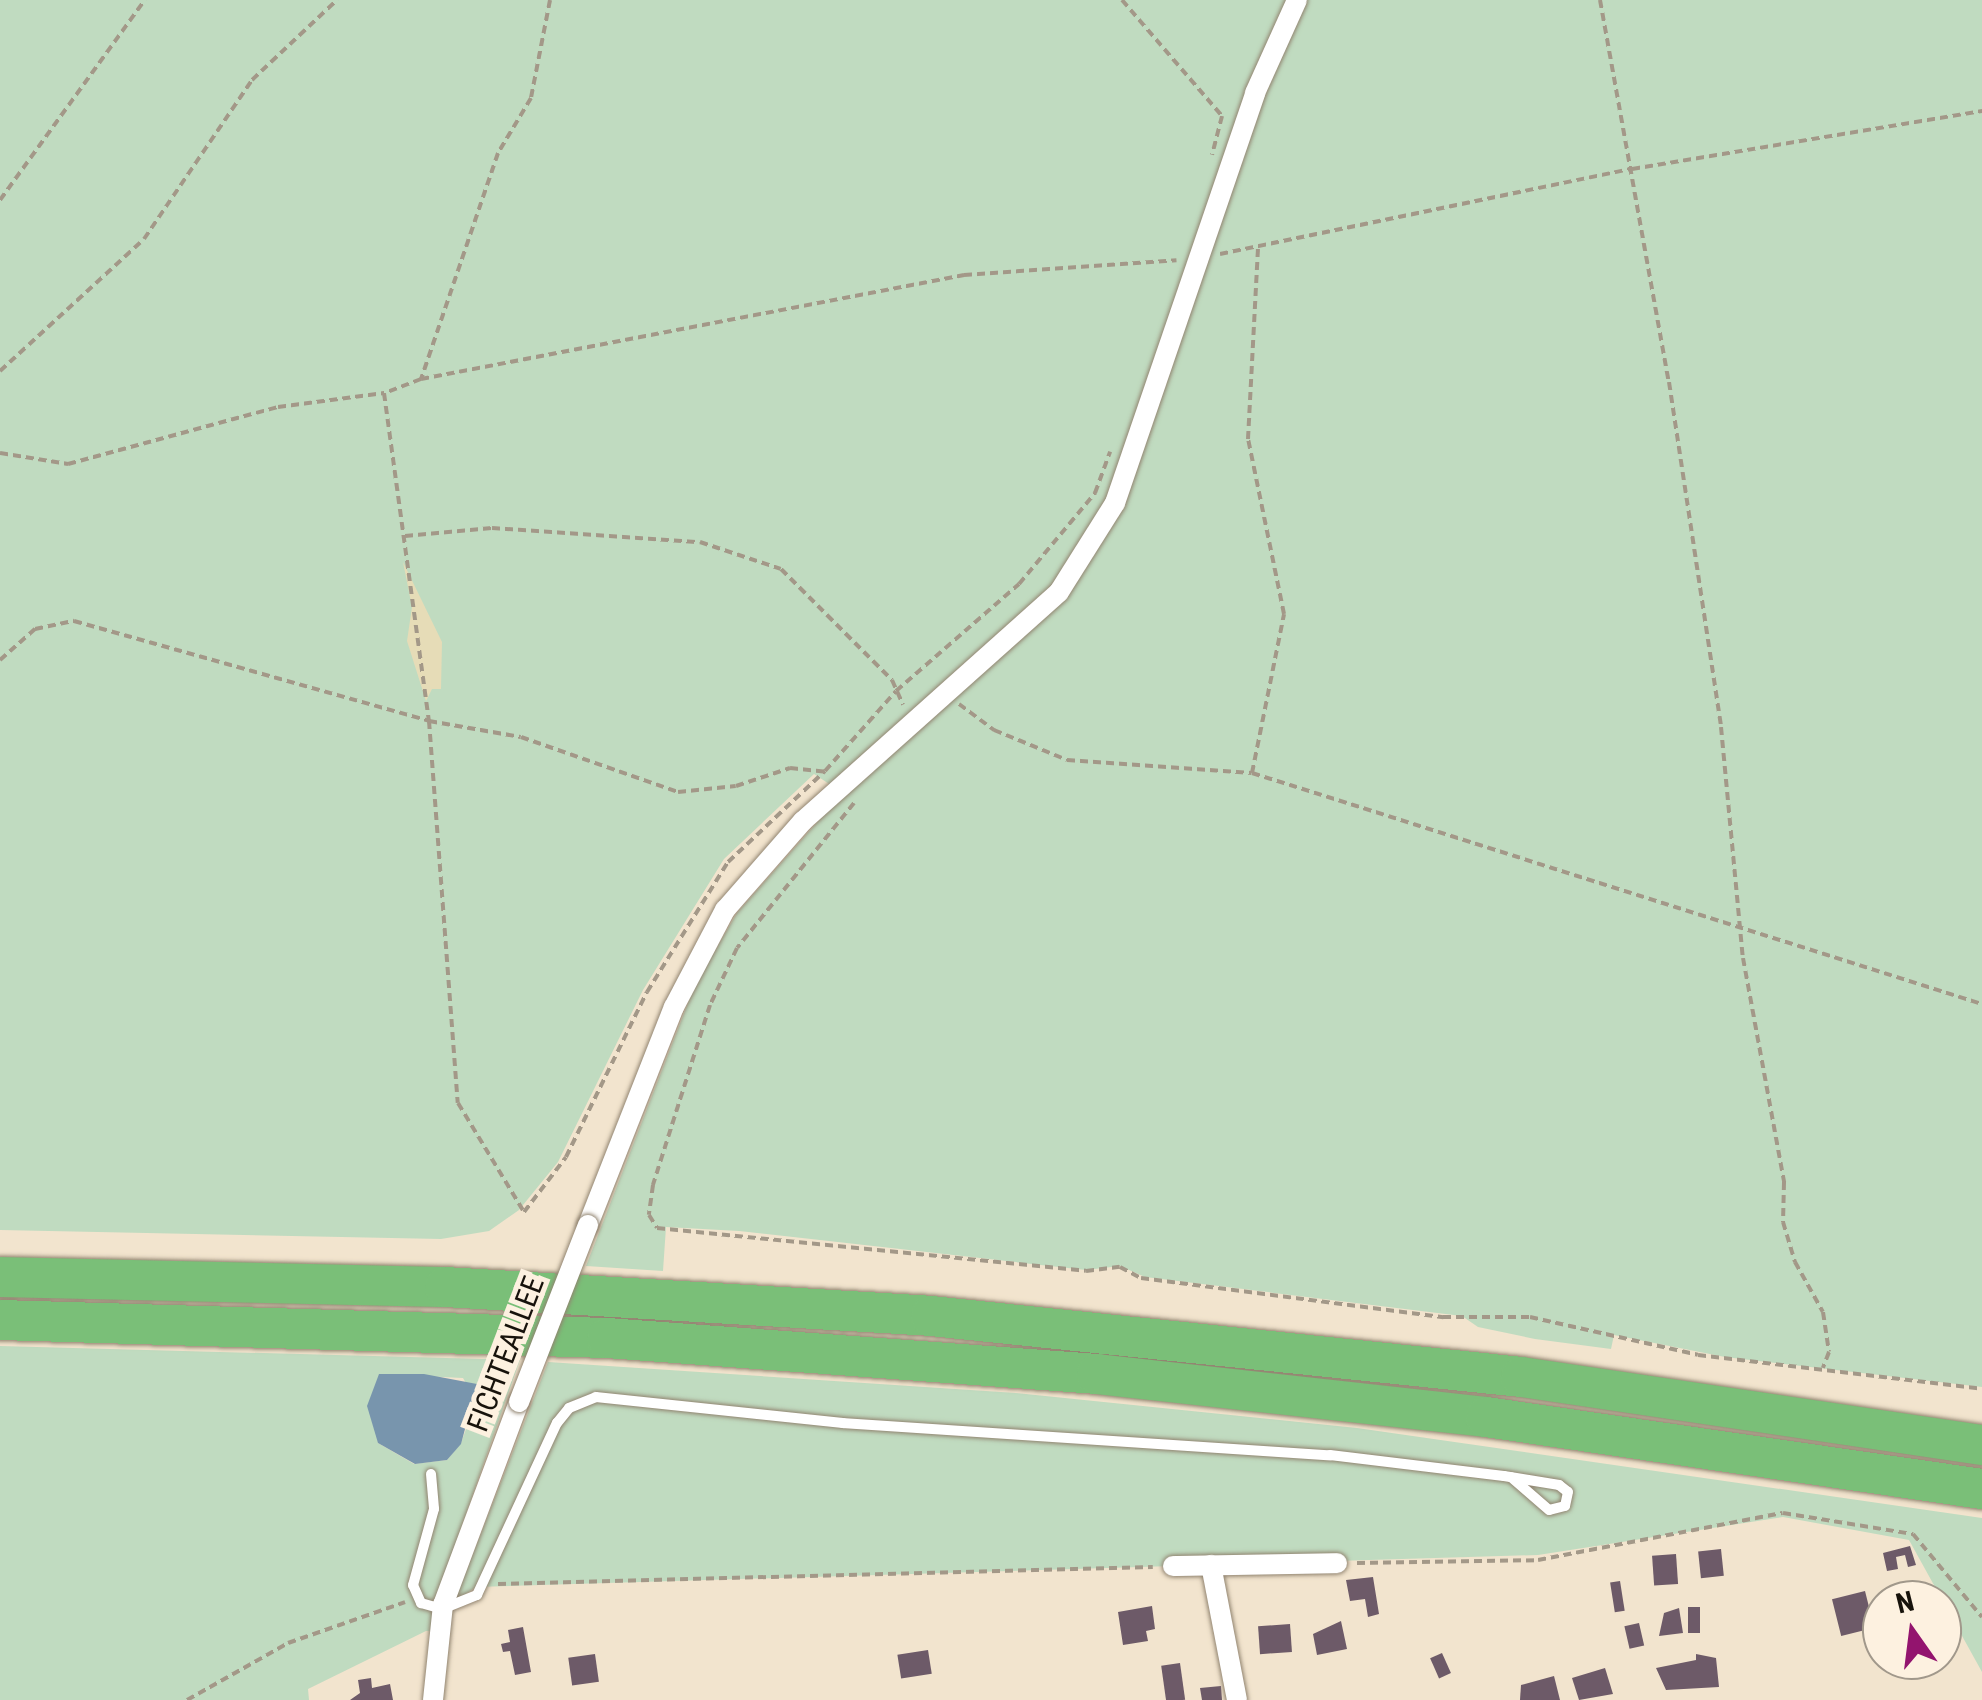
<!DOCTYPE html>
<html>
<head>
<meta charset="utf-8">
<style>
	body { margin:0 }
	#map { position:relative; width:1982px; height:1700px; overflow:hidden; background:#f2e4ce; font-family:"Roboto Condensed",sans-serif }
	div>[style] { position:absolute }
	[style*='--x'] { left:calc(var(--x)*1px); top:calc(var(--y)*1px); width:calc(var(--w)*1px); rotate:calc(var(--a)*1deg) }
	.green>* { inset:0; background:#c0dbc0 }
	.sand>* { inset:0; background:#e6dcb7 }
	.water>* { inset:0; background:#7895ad }
	.building>* { inset:0; background:#6d5a68; transform-origin:0 0 }
	.path>* { height:4px; margin-top:-2px; transform-origin:0; background:repeating-linear-gradient(90deg,#a39888 0 8px,transparent 0 13px) }
	.roads { filter:drop-shadow(0 0 2px #918470) drop-shadow(0 0 2px #918470) }
	.lane>* { height:10px; margin:-5px; padding:0 5px; transform-origin:5px; border-radius:5px; background:#fff }
	.street>* { height:20px; margin:-10px; padding:0 10px; transform-origin:10px; border-radius:10px; background:#fff }
	.highway>* { height:40px; margin:-20px; padding:0 20px; transform-origin:20px; border-radius:20px; background:#7abf78 }
	.bridges { filter:drop-shadow(0 0 2px #918470) drop-shadow(0 0 2px #918470) }
	.street-bridge>* { height:20px; margin:-10px; padding:0 10px; transform-origin:10px; border-radius:10px; background:#fff }
	span { translate:-50% -50%; white-space:nowrap; text-align:center; line-height:1.15; -webkit-text-stroke:10px #fdf1e0; paint-order:stroke }
	.street-label { font-size:30px; color:#17120b }
	.north { position:absolute; left:1862px; top:1580px; width:100px; height:100px; box-sizing:border-box; background:#fdf1e0; border:2px solid #a1988b; border-radius:50%; rotate:346deg; font-size:28px; font-weight:700; line-height:40px; text-align:center; color:#17120b }
	.north::after { content:''; display:block; margin:auto; width:35px; height:45px; background:#93146e; clip-path:polygon(50% 0,100% 100%,50% 72%,0 100%) }
</style>
</head>
<body>
<div id="map">
	<div class="green">
		<div style="clip-path:polygon(0 0,1982px 0,1982px 1387px,1725px 1357px,1614px 1335px,1611px 1349px,1535px 1339px,1478px 1327px,1462px 1316px,1145px 1277px,1120px 1266px,1086px 1270px,739px 1231px,666px 1227px,663px 1271px,586px 1266px,695px 985px,737px 913px,843px 793px,814px 774px,724px 859px,643px 990px,558px 1162px,519px 1210px,489px 1231px,441px 1239px,0 1230px)"></div>
		<div style="clip-path:polygon(evenodd,0 1346px,520px 1360px,434px 1605px,466px 1572px,548px 1362px,1016px 1393px,1357px 1428px,1982px 1518px,1982px 1672px,1909px 1540px,1783px 1517px,1538px 1555px,476px 1587px,451px 1604px,443px 1632px,426px 1631px,308px 1689px,309px 1700px,0 1700px,0 1346px,379px 1374px,463px 1378px,476px 1401px,461px 1443px,447px 1460px,414px 1464px,378px 1443px,379px 1374px)"></div>
	</div>
	<div class="sand">
		<div style="clip-path:polygon(403px 562px,442px 642px,441px 689px,432px 689px,426px 701px,407px 641px,412px 607px)"></div>
	</div>
	<div class="water">
		<div style="clip-path:polygon(379px 1374px,424px 1374px,477px 1384px,461px 1444px,447px 1460px,415px 1464px,378px 1443px,367px 1406px)"></div>
	</div>
	<div class="building">
		<div style="clip-path:polygon(1910px 1546px,1916px 1565px,1908px 1567px,1905px 1555px,1896px 1557px,1898px 1569px,1887px 1571px,1883px 1553px)"></div>
		<div style="left:1721px;top:1549px;width:27px;height:23px;rotate:84deg"></div>
		<div style="left:1676px;top:1554px;width:30px;height:24px;rotate:86deg"></div>
		<div style="clip-path:polygon(1373px 1577px,1379px 1614px,1368px 1617px,1365px 1599px,1350px 1601px,1346px 1580px)"></div>
		<div style="left:1620px;top:1581px;width:30px;height:10px;rotate:81deg"></div>
		<div style="left:1865px;top:1591px;width:38px;height:34px;rotate:76deg"></div>
		<div style="clip-path:polygon(1152px 1606px,1155px 1629px,1146px 1631px,1148px 1641px,1123px 1645px,1118px 1612px)"></div>
		<div style="left:1688px;top:1607px;width:12px;height:26px"></div>
		<div style="clip-path:polygon(1679px 1608px,1683px 1633px,1659px 1636px,1664px 1613px)"></div>
		<div style="clip-path:polygon(1341px 1621px,1347px 1649px,1317px 1655px,1313px 1634px)"></div>
		<div style="left:1639px;top:1623px;width:23px;height:15px;rotate:77deg"></div>
		<div style="left:1290px;top:1624px;width:28px;height:32px;rotate:86deg"></div>
		<div style="clip-path:polygon(523px 1627px,531px 1672px,515px 1675px,510px 1651px,503px 1652px,501px 1644px,510px 1642px,508px 1630px)"></div>
		<div style="left:928px;top:1650px;width:24px;height:31px;rotate:81deg"></div>
		<div style="left:1442px;top:1653px;width:22px;height:13px;rotate:66deg"></div>
		<div style="left:595px;top:1654px;width:28px;height:27px;rotate:82deg"></div>
		<div style="clip-path:polygon(1696px 1654px,1716px 1658px,1719px 1687px,1666px 1690px,1656px 1668px,1696px 1660px)"></div>
		<div style="left:1180px;top:1663px;width:37px;height:19px;rotate:82deg"></div>
		<div style="clip-path:polygon(1605px 1668px,1613px 1694px,1579px 1700px,1572px 1678px)"></div>
		<div style="clip-path:polygon(1554px 1676px,1560px 1700px,1520px 1700px,1521px 1685px)"></div>
		<div style="clip-path:polygon(371px 1678px,372px 1688px,390px 1684px,393px 1700px,350px 1700px,360px 1693px,358px 1680px)"></div>
		<div style="clip-path:polygon(1221px 1686px,1222px 1700px,1202px 1700px,1200px 1688px)"></div>
	</div>
	<div class="path">
		<div style="--x:550;--y:0;--w:100;--a:101"></div>
		<div style="--x:531;--y:98;--w:64;--a:121"></div>
		<div style="--x:498;--y:153;--w:239;--a:108.8"></div>
		<div style="--x:421;--y:379;--w:40;--a:159"></div>
		<div style="--x:384;--y:393;--w:331;--a:82.2"></div>
		<div style="--x:429;--y:721;--w:383;--a:85.7"></div>
		<div style="--x:458;--y:1103;--w:127;--a:58.8"></div>
		<div style="--x:524;--y:1212;--w:69;--a:-52.6"></div>
		<div style="--x:566;--y:1157;--w:184;--a:-63.9"></div>
		<div style="--x:647;--y:992;--w:153;--a:-58.1"></div>
		<div style="--x:728;--y:862;--w:133;--a:-43.2"></div>
		<div style="--x:825;--y:771;--w:107;--a:-48.4"></div>
		<div style="--x:896;--y:691;--w:163;--a:-41"></div>
		<div style="--x:1019;--y:584;--w:119;--a:-50.1"></div>
		<div style="--x:1095;--y:493;--w:44;--a:-69.9"></div>
		<div style="--x:1122;--y:0;--w:153;--a:49.2"></div>
		<div style="--x:1222;--y:116;--w:40;--a:104.4"></div>
		<div style="--x:1600;--y:0;--w:388;--a:79.8"></div>
		<div style="--x:1669;--y:382;--w:349;--a:81.4"></div>
		<div style="--x:1721;--y:727;--w:232;--a:84.6"></div>
		<div style="--x:1743;--y:958;--w:228;--a:79.6"></div>
		<div style="--x:1784;--y:1182;--w:40;--a:91.4"></div>
		<div style="--x:1783;--y:1222;--w:42;--a:73.3"></div>
		<div style="--x:1795;--y:1262;--w:57;--a:60.8"></div>
		<div style="--x:1823;--y:1312;--w:40;--a:81.5"></div>
		<div style="--x:1829;--y:1352;--w:17;--a:111"></div>
		<div style="--x:0;--y:200;--w:247;--a:-54.1"></div>
		<div style="--x:1220;--y:254;--w:421;--a:-11.7"></div>
		<div style="--x:1632;--y:169;--w:355;--a:-9.4"></div>
		<div style="--x:0;--y:371;--w:195;--a:-42.5"></div>
		<div style="--x:144;--y:239;--w:192;--a:-55.8"></div>
		<div style="--x:252;--y:80;--w:117;--a:-43.3"></div>
		<div style="--x:421;--y:379;--w:553;--a:-10.84"></div>
		<div style="--x:964;--y:275;--w:213;--a:-4"></div>
		<div style="--x:0;--y:453;--w:69;--a:9.2"></div>
		<div style="--x:68;--y:464;--w:218;--a:-15.2"></div>
		<div style="--x:278;--y:407;--w:107;--a:-7.5"></div>
		<div style="--x:405;--y:536;--w:87;--a:-5.3"></div>
		<div style="--x:492;--y:528;--w:208;--a:3.9"></div>
		<div style="--x:700;--y:542;--w:85;--a:18.4"></div>
		<div style="--x:781;--y:569;--w:157;--a:45"></div>
		<div style="--x:892;--y:680;--w:27;--a:66"></div>
		<div style="--x:0;--y:660;--w:47;--a:-41.5"></div>
		<div style="--x:35;--y:629;--w:40;--a:-12"></div>
		<div style="--x:74;--y:621;--w:369;--a:15.7"></div>
		<div style="--x:429;--y:721;--w:93;--a:9.9"></div>
		<div style="--x:521;--y:737;--w:166;--a:19.3"></div>
		<div style="--x:678;--y:792;--w:58;--a:-5.9"></div>
		<div style="--x:736;--y:786;--w:57;--a:-18.4"></div>
		<div style="--x:790;--y:768;--w:36;--a:6"></div>
		<div style="--x:959;--y:704;--w:44;--a:36.6"></div>
		<div style="--x:994;--y:730;--w:79;--a:22.3"></div>
		<div style="--x:1067;--y:760;--w:185;--a:4"></div>
		<div style="--x:1252;--y:773;--w:766;--a:17.56"></div>
		<div style="--x:1252;--y:773;--w:162;--a:-78.6"></div>
		<div style="--x:1284;--y:614;--w:179;--a:-101.6"></div>
		<div style="--x:1248;--y:439;--w:193;--a:-87"></div>
		<div style="--x:854;--y:803;--w:186;--a:128.9"></div>
		<div style="--x:737;--y:948;--w:63;--a:115.3"></div>
		<div style="--x:710;--y:1005;--w:189;--a:107.6"></div>
		<div style="--x:653;--y:1185;--w:30;--a:98"></div>
		<div style="--x:649;--y:1215;--w:15;--a:58"></div>
		<div style="--x:657;--y:1228;--w:431;--a:5.7"></div>
		<div style="--x:1086;--y:1271;--w:34;--a:-7"></div>
		<div style="--x:1120;--y:1267;--w:24;--a:28"></div>
		<div style="--x:1141;--y:1278;--w:305;--a:7.4"></div>
		<div style="--x:1443;--y:1317;--w:87;--a:0"></div>
		<div style="--x:1530;--y:1317;--w:172;--a:12.7"></div>
		<div style="--x:1698;--y:1355;--w:286;--a:6.8"></div>
		<div style="--x:1357;--y:1563;--w:181;--a:-0.9"></div>
		<div style="--x:1538;--y:1560;--w:249;--a:-10.9"></div>
		<div style="--x:1783;--y:1513;--w:132;--a:9.2"></div>
		<div style="--x:1913;--y:1534;--w:108;--a:50.3"></div>
		<div style="--x:498;--y:1584;--w:655;--a:-1.49"></div>
		<div style="--x:187;--y:1700;--w:116;--a:-29.4"></div>
		<div style="--x:288;--y:1643;--w:124;--a:-19.3"></div>
	</div>
	<div class="roads">
		<div class="lane">
			<div style="--x:431;--y:1474;--w:35;--a:85"></div>
			<div style="--x:434;--y:1509;--w:79;--a:105.4"></div>
			<div style="--x:413;--y:1585;--w:20;--a:66"></div>
			<div style="--x:421;--y:1603;--w:22;--a:16"></div>
			<div style="--x:442;--y:1609;--w:38;--a:-22"></div>
			<div style="--x:477;--y:1595;--w:190;--a:-65.1"></div>
			<div style="--x:557;--y:1423;--w:19;--a:-51"></div>
			<div style="--x:569;--y:1408;--w:29;--a:-22"></div>
			<div style="--x:596;--y:1397;--w:248;--a:6"></div>
			<div style="--x:843;--y:1423;--w:488;--a:3.8"></div>
			<div style="--x:1330;--y:1455;--w:175;--a:6.9"></div>
			<div style="--x:1504;--y:1476;--w:56;--a:9.3"></div>
			<div style="--x:1559;--y:1485;--w:11;--a:38"></div>
			<div style="--x:1568;--y:1492;--w:14;--a:102"></div>
			<div style="--x:1565;--y:1506;--w:16;--a:166"></div>
			<div style="--x:1549;--y:1510;--w:50;--a:-139"></div>
		</div>
		<div class="street">
			<div style="--x:588;--y:1225;--w:234;--a:-68.5"></div>
			<div style="--x:674;--y:1007;--w:110;--a:-62.3"></div>
			<div style="--x:725;--y:910;--w:118;--a:-48.8"></div>
			<div style="--x:803;--y:821;--w:343;--a:-41.8"></div>
			<div style="--x:1059;--y:592;--w:105;--a:-57.8"></div>
			<div style="--x:1115;--y:503;--w:433;--a:-71.1"></div>
			<div style="--x:1255;--y:93;--w:102;--a:-65.7"></div>
			<div style="--x:1211;--y:1565;--w:137;--a:79.1"></div>
			<div style="--x:1173;--y:1566;--w:164;--a:-1"></div>
			<div style="--x:433;--y:1700;--w:96;--a:-84"></div>
			<div style="--x:443;--y:1605;--w:217;--a:-69.5"></div>
		</div>
		<div class="highway">
			<div style="--x:0;--y:1277;--w:445;--a:1.3"></div>
			<div style="--x:445;--y:1287;--w:487;--a:3.4"></div>
			<div style="--x:931;--y:1316;--w:593;--a:5.9"></div>
			<div style="--x:1521;--y:1377;--w:466;--a:8.4"></div>
			<div style="--x:0;--y:1320;--w:607;--a:1.7"></div>
			<div style="--x:607;--y:1338;--w:491;--a:4.2"></div>
			<div style="--x:1097;--y:1374;--w:391;--a:6.3"></div>
			<div style="--x:1486;--y:1417;--w:501;--a:8.26"></div>
		</div>
	</div>
	<div class="bridges">
		<div class="street-bridge">
			<div style="--x:519;--y:1402;--w:190;--a:-68.7"></div>
		</div>
	</div>
	<div class="street-label">
		<span style="left:506px;top:1354px;rotate:-69deg">FICHTEALLEE</span>
	</div>
	<div class="north">N</div>
</div>
</body>
</html>
